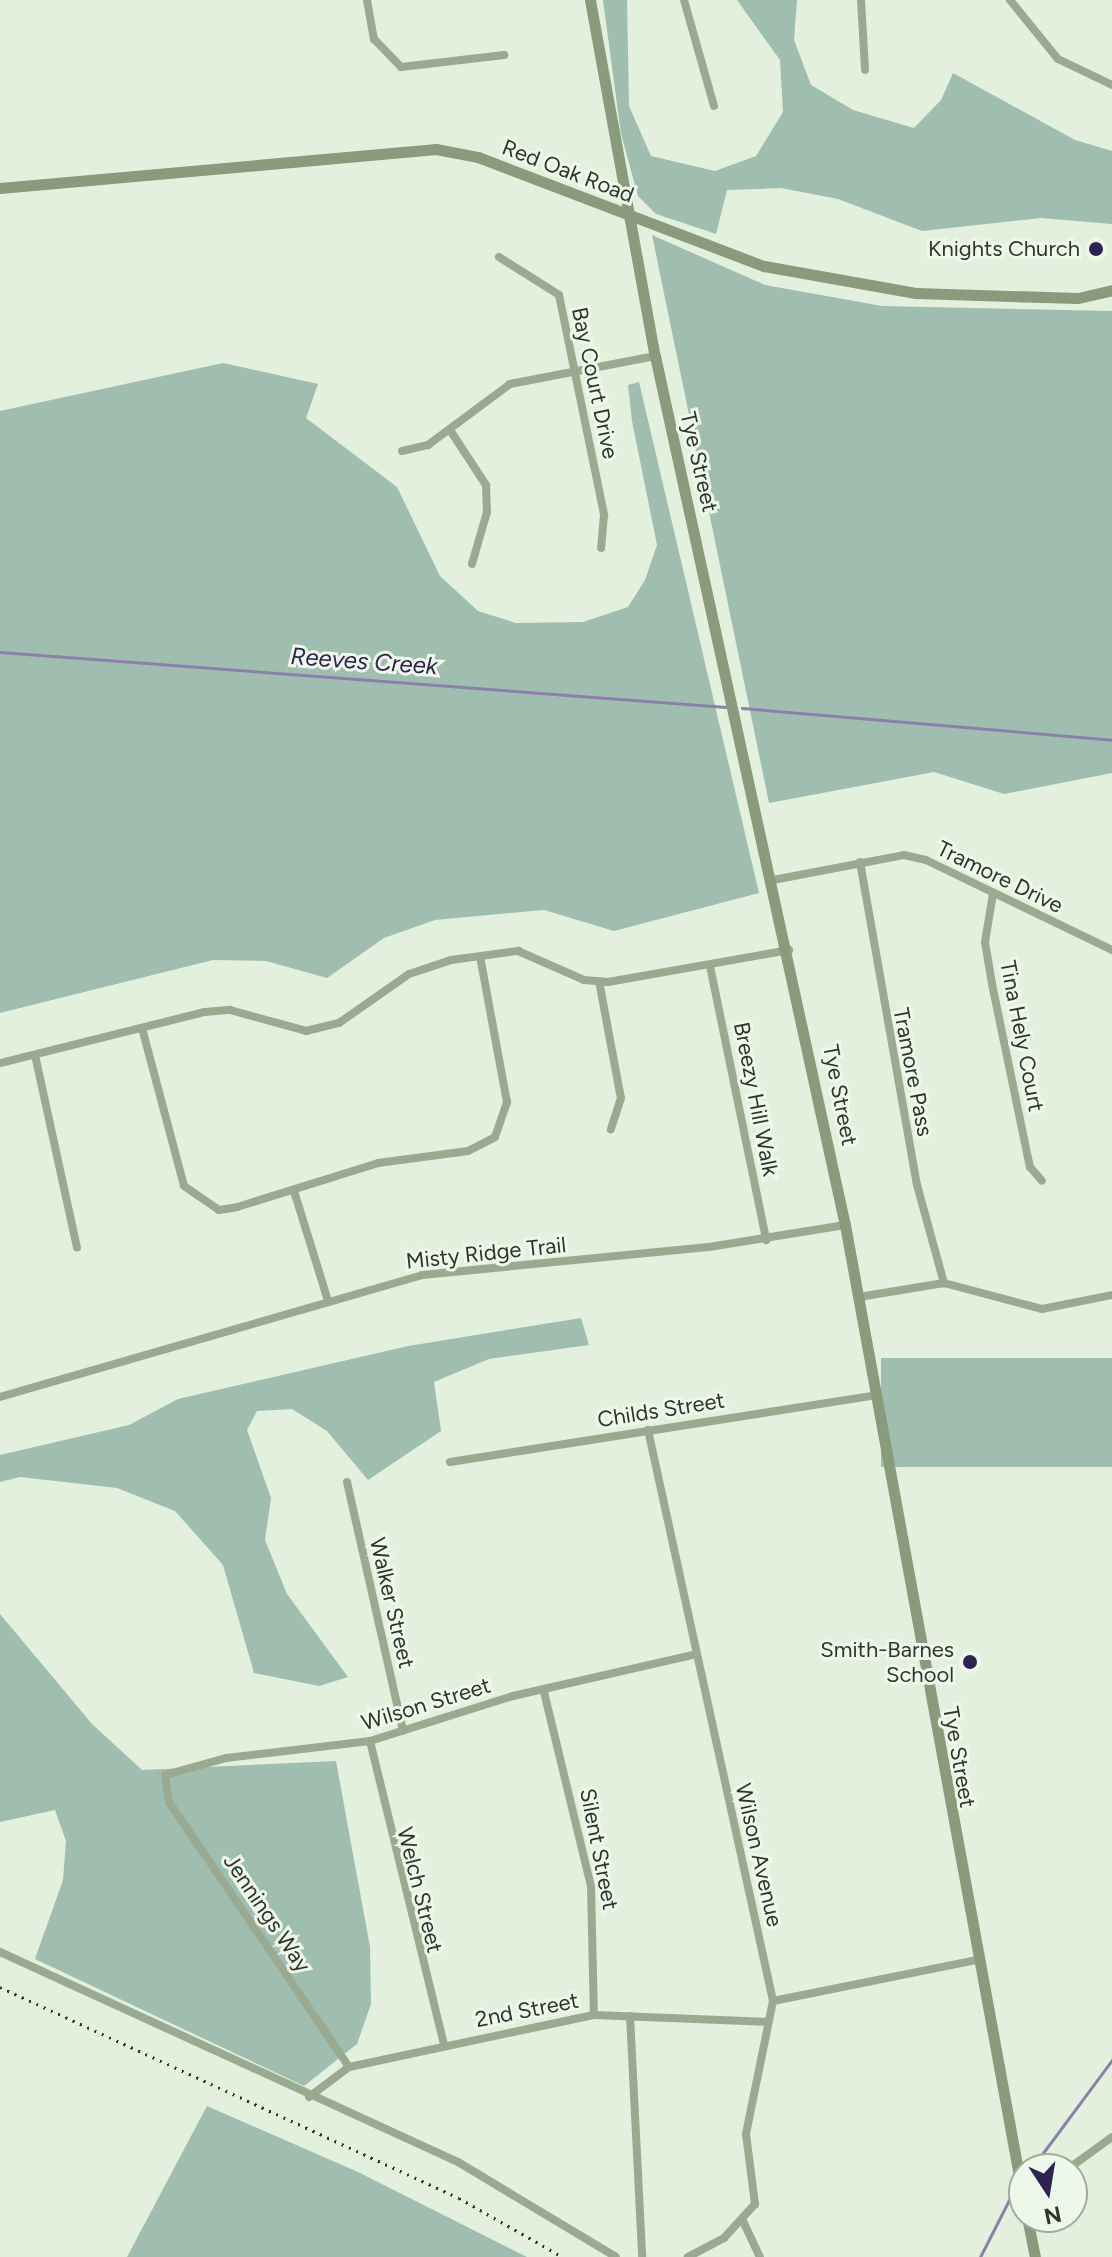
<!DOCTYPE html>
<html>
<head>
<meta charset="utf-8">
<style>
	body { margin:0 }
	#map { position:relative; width:1112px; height:2257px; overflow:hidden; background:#e3f0de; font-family:Figtree,sans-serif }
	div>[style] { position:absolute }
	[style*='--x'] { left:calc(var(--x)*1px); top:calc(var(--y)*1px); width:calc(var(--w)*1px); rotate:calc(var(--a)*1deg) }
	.green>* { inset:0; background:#9fbeb0; transform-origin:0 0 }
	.stream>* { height:3px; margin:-1.5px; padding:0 1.5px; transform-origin:1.5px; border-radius:1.5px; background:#8a80aa }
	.street>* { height:8px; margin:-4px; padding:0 4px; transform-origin:4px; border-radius:4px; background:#9aaa91 }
	.secondary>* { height:11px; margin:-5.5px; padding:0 5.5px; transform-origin:5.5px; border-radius:5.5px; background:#8a9a7d }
	.rail>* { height:3px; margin-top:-1.5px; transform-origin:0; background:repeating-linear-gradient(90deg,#2f352a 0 2px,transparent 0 8px) }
	.dots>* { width:22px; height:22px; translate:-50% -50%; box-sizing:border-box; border:4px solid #eef8ea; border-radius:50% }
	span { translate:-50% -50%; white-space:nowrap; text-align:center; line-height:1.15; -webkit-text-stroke:6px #eef8ea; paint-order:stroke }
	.street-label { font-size:22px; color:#2f352a }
	.poi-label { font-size:22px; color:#2f352a }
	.right { translate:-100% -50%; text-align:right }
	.water-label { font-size:24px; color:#302353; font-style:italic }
	.north { position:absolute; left:1008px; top:2153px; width:80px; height:80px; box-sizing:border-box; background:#eef8ea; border:2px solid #a2aa9d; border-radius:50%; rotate:168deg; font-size:22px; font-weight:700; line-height:32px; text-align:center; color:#2f352a }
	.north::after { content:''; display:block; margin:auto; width:28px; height:36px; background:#302353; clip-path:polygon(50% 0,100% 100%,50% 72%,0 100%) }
</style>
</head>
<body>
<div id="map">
	<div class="green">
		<div style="clip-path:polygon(603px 0,627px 0,629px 106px,651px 156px,715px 171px,756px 156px,783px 112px,780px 60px,737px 0,797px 0,794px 40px,811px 85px,853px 110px,914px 128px,941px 100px,953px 73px,1075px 140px,1112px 151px,1112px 224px,1041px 218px,922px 231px,838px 199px,781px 188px,727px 190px,716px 234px,656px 214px,638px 196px,621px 134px)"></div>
		<div style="clip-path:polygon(652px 235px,765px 285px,882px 306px,1112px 311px,1112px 773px,1004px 794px,934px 772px,769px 803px)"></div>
		<div style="clip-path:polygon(223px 363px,318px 384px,306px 418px,397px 487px,440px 576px,478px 611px,516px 623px,583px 622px,628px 607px,645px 580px,657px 545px,632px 421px,628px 385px,639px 382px,759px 893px,614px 931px,544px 910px,435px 920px,384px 938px,327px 978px,266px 961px,213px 960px,0 1013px,0 411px)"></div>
		<div style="clip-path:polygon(581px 1318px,589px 1345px,489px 1359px,434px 1382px,441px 1431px,368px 1480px,327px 1431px,292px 1409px,257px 1411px,247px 1430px,271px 1498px,265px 1540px,287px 1594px,348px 1677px,319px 1686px,254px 1673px,223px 1565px,175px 1511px,117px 1488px,20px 1477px,0 1482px,0 1455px,129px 1425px,178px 1399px,408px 1346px)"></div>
		<div style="left:1112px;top:1358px;width:109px;height:231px;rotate:90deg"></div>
		<div style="clip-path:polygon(0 1614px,92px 1724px,142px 1770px,336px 1761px,370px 1947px,371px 2004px,357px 2044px,304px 2086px,35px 1959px,63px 1880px,66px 1841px,55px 1810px,0 1822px)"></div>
		<div style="clip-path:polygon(207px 2106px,358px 2172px,527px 2257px,127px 2257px)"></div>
	</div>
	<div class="stream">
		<div style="--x:0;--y:652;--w:728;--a:4.33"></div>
		<div style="--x:742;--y:708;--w:371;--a:4.9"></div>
		<div style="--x:1031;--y:2169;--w:136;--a:-53.4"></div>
		<div style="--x:980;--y:2257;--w:80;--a:-63.1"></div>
	</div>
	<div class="street">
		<div style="--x:367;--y:0;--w:40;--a:80"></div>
		<div style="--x:374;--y:39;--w:39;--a:46"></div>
		<div style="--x:401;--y:67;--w:104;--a:-6.6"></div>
		<div style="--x:684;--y:0;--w:110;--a:74.2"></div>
		<div style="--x:861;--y:0;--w:70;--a:86.7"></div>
		<div style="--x:1010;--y:0;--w:76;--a:50.9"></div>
		<div style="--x:1058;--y:59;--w:60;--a:25.7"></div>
		<div style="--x:499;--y:257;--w:71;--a:32.3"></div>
		<div style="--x:559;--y:295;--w:225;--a:78.4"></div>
		<div style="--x:604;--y:515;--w:33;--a:95"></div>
		<div style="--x:450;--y:430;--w:66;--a:56.8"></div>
		<div style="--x:486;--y:485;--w:27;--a:88"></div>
		<div style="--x:487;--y:512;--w:54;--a:106.1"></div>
		<div style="--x:402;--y:451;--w:27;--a:-13"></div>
		<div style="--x:428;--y:445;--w:102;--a:-36.6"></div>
		<div style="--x:510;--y:384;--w:148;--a:-10.9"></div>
		<div style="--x:860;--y:862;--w:328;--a:80"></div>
		<div style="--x:917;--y:1185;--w:102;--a:74.6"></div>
		<div style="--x:773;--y:880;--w:133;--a:-10.8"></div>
		<div style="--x:904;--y:855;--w:23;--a:13"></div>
		<div style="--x:926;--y:860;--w:207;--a:25.8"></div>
		<div style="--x:993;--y:894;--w:49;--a:99.5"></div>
		<div style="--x:985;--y:942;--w:43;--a:80.5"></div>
		<div style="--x:992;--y:984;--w:187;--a:78.3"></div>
		<div style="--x:1030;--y:1167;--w:18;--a:49"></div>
		<div style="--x:710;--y:966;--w:280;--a:78.4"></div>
		<div style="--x:599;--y:981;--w:119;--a:79.4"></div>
		<div style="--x:621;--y:1098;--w:33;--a:108"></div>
		<div style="--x:142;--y:1028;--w:163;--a:75.1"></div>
		<div style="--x:184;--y:1186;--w:42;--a:34.4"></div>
		<div style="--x:219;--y:1210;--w:18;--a:-9"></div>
		<div style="--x:237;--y:1207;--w:148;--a:-17.3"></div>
		<div style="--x:378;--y:1163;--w:91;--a:-7.6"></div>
		<div style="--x:468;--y:1151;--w:30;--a:-27"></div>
		<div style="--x:495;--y:1137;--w:37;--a:-71"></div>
		<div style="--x:507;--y:1102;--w:148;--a:-100.5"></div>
		<div style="--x:35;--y:1055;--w:197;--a:77.7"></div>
		<div style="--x:0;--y:1063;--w:211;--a:-14"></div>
		<div style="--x:205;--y:1012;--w:25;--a:-5"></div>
		<div style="--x:230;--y:1010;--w:79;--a:15.4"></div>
		<div style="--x:306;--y:1031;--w:34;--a:-14"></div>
		<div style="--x:339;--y:1023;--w:85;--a:-35"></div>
		<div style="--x:409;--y:974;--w:44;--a:-18.4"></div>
		<div style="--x:451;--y:960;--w:68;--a:-7.7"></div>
		<div style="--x:518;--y:951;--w:72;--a:23.7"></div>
		<div style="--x:584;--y:980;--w:24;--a:5"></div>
		<div style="--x:608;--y:982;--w:184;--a:-10"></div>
		<div style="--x:294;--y:1191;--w:115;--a:72.8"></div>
		<div style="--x:859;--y:1297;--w:86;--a:-9.4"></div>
		<div style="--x:944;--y:1283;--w:101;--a:14.9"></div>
		<div style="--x:1042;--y:1309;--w:71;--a:-11.3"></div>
		<div style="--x:0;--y:1397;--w:439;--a:-16.1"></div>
		<div style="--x:422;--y:1275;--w:288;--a:-5.6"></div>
		<div style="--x:709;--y:1247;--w:138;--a:-9.2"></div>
		<div style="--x:648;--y:1430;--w:585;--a:77.65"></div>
		<div style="--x:773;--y:2001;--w:136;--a:101.5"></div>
		<div style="--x:746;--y:2134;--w:71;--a:82.7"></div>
		<div style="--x:755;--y:2204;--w:46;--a:132.4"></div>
		<div style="--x:724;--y:2238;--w:41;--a:152.2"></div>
		<div style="--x:450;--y:1462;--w:432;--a:-8.9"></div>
		<div style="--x:347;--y:1482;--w:255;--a:77.3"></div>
		<div style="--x:544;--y:1692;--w:201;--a:76.4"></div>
		<div style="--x:591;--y:1887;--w:128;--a:88.7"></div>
		<div style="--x:370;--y:1741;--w:313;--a:76.3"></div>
		<div style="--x:0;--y:1952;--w:504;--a:24.63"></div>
		<div style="--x:458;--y:2162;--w:184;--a:31"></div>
		<div style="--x:773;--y:2001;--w:207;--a:-11.4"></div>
		<div style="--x:630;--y:2016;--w:241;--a:87.1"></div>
		<div style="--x:349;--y:2067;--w:320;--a:-124.2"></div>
		<div style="--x:169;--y:1802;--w:27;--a:-98"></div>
		<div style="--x:165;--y:1775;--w:63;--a:-15.6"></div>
		<div style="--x:226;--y:1758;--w:145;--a:-6.7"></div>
		<div style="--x:370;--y:1741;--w:150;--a:-17.5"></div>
		<div style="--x:513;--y:1696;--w:188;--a:-12.9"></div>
		<div style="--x:309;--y:2097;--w:50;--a:-36.9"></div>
		<div style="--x:349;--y:2067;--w:250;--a:-12"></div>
		<div style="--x:594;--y:2015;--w:171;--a:2.3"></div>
		<div style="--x:1068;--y:2169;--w:54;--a:-36"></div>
		<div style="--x:743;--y:2221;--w:40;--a:65"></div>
	</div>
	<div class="secondary">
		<div style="--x:590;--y:0;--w:362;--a:79.7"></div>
		<div style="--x:655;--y:356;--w:890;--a:77.67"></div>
		<div style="--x:845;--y:1225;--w:994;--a:79.63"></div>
		<div style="--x:0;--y:188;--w:438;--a:-5.1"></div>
		<div style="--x:436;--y:149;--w:43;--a:10.8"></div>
		<div style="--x:478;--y:157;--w:306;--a:20.9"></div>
		<div style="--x:764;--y:266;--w:154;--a:10.1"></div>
		<div style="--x:916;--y:293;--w:162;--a:1.8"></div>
		<div style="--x:1078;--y:298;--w:35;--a:-13"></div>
		<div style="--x:1027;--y:2217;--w:41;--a:78.7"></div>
	</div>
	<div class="rail">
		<div style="--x:0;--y:1987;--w:505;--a:24.69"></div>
		<div style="--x:459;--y:2198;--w:120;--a:29.6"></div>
	</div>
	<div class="dots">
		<div style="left:1096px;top:249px;background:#302353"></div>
		<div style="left:970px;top:1662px;background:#302353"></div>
	</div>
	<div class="street-label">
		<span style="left:568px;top:171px;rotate:21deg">Red Oak Road</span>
		<span style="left:595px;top:383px;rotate:78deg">Bay Court Drive</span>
		<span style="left:699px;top:462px;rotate:77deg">Tye Street</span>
		<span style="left:1000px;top:877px;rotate:26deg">Tramore Drive</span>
		<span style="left:1022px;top:1036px;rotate:79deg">Tina Hely Court</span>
		<span style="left:913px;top:1072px;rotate:79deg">Tramore Pass</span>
		<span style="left:840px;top:1095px;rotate:79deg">Tye Street</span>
		<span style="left:756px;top:1099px;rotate:79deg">Breezy Hill Walk</span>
		<span style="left:486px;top:1253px;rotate:-6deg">Misty Ridge Trail</span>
		<span style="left:661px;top:1410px;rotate:-9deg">Childs Street</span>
		<span style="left:392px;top:1603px;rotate:77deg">Walker Street</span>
		<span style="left:426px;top:1704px;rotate:-17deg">Wilson Street</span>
		<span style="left:959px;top:1757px;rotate:80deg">Tye Street</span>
		<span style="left:599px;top:1849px;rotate:79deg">Silent Street</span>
		<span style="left:759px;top:1855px;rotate:77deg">Wilson Avenue</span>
		<span style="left:420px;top:1890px;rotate:76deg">Welch Street</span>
		<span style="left:267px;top:1913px;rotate:56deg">Jennings Way</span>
		<span style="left:527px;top:2010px;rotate:-11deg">2nd Street</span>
	</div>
	<div class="poi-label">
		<span class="right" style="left:1080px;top:249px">Knights Church</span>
		<span class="right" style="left:954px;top:1662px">Smith-Barnes<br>School</span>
	</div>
	<div class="water-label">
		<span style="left:364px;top:661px;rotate:4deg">Reeves Creek</span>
	</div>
	<div class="north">N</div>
</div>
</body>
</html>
